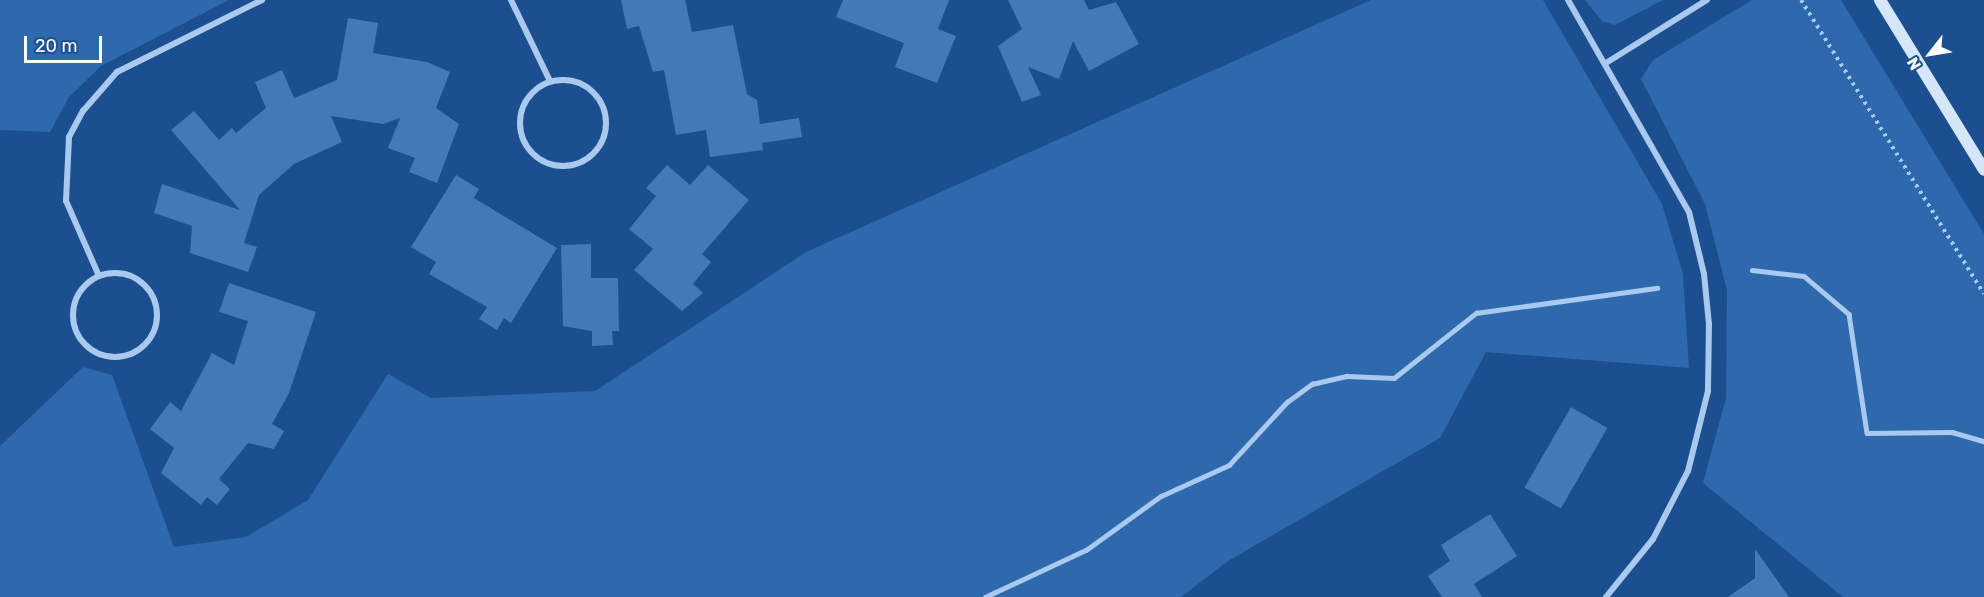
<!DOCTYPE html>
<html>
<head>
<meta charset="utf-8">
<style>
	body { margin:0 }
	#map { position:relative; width:1984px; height:597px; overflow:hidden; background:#1b4f8f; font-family:Rubik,sans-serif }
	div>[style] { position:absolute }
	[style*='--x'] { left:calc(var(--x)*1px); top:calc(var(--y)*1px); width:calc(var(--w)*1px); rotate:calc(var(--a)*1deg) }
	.green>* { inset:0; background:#2e69ad }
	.building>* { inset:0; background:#4478b7; transform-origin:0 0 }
	.path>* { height:4px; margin-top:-2px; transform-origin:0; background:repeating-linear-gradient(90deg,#a9c9ee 0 3px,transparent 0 7.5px) }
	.lane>* { height:4.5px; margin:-2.25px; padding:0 2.25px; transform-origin:2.25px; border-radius:2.25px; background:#a9c9ee }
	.street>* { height:6px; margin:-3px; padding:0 3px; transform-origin:3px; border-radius:3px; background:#a9c9ee }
	.street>.ring { margin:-3px; padding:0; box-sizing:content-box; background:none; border:6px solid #a9c9ee; border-radius:50% }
	.secondary>* { height:12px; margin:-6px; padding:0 6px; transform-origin:6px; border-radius:6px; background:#d6e6fa }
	span { translate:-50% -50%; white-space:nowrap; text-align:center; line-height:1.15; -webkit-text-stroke:5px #1b4f8f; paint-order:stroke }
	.north { position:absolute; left:1900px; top:24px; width:60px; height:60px; -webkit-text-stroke:4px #1b4f8f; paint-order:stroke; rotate:239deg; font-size:16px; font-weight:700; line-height:24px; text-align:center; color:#fff }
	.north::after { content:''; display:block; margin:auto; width:21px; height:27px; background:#fff; clip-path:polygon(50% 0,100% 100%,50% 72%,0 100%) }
	.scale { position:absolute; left:24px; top:36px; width:78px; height:27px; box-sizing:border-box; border:3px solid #fff; border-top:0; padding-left:8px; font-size:18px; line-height:21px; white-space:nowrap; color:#fff; -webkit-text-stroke:4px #1b4f8f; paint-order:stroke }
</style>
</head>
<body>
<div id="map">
	<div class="green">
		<div style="clip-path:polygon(0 0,229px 0,101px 66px,69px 97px,50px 132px,0 130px)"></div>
		<div style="clip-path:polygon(1371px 0,1543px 0,1662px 204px,1683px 274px,1689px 368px,1486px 352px,1440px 438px,1228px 561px,1181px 597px,0 597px,0 446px,83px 367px,112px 375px,174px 547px,246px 537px,308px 500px,388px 374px,431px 398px,595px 391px,806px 252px)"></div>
		<div style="clip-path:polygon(1585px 0,1663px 0,1615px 25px,1602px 21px)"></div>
		<div style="clip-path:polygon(1752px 0,1841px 0,1984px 234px,1984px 597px,1843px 597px,1703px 483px,1726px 398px,1727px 290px,1705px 204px,1641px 79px,1653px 60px)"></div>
	</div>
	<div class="building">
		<div style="clip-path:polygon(621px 0,685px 0,692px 32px,733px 25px,747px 94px,757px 100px,760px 124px,799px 118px,802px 137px,762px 143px,763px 150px,710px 157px,706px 130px,676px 135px,664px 70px,653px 72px,639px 26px,627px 29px)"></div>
		<div style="clip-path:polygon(843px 0,949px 0,938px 29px,956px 36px,937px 83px,895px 67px,904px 43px,836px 17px)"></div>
		<div style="clip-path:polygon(1008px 0,1084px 0,1089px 10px,1116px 2px,1139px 44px,1089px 71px,1073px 41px,1059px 79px,1028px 67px,1041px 95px,1022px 102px,998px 46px,1022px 29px)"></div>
		<div style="clip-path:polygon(348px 18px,378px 23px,373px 53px,427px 62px,450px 72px,436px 108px,459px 124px,437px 183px,409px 172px,415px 158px,388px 148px,400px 118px,383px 124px,331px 116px,342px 142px,294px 164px,259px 195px,244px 243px,257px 247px,248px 272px,190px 253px,192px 226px,154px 213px,162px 184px,240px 210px,171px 130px,194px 111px,219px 140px,232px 128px,236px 133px,266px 108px,255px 82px,282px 70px,294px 98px,337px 80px)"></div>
		<div style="clip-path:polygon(667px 165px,690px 185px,708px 165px,749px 200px,702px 254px,711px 262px,693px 284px,703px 293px,682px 311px,634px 270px,653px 249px,629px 229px,656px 196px,646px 188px)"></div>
		<div style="clip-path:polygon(456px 175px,479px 189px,474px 198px,557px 248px,511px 323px,504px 318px,497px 330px,479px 319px,487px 307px,429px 274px,436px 262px,411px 247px)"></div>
		<div style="clip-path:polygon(591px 244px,591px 278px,618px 278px,619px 331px,612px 331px,613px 345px,592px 346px,592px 331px,563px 326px,561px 245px)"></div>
		<div style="clip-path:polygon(229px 283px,316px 312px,289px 393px,272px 424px,284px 431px,274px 449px,248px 443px,219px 479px,230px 489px,217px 505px,207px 497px,201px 505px,161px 473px,174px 448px,150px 429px,170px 402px,181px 411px,212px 353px,234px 365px,248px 321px,219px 312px)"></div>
		<div style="left:1571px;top:407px;width:42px;height:93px;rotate:30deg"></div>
		<div style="clip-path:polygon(1490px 514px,1517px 556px,1474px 584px,1482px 597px,1442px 597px,1428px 576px,1450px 561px,1441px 545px)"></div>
		<div style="clip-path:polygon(1755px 549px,1789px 597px,1728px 597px,1755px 578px)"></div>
	</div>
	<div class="path">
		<div style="--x:1801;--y:0;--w:346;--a:58.1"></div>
	</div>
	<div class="lane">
		<div style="--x:1752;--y:270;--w:52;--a:6.6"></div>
		<div style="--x:1804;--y:276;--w:59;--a:40.2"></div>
		<div style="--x:1849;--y:314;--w:120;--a:81.4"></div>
		<div style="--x:1867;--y:433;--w:85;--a:-0.7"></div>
		<div style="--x:1952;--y:432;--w:33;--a:16"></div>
		<div style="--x:985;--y:597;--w:111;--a:-25"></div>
		<div style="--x:1086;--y:550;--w:92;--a:-35.8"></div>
		<div style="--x:1161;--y:496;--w:75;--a:-24.5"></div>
		<div style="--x:1229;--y:465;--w:86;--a:-47.4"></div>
		<div style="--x:1287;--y:402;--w:31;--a:-36"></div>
		<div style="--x:1312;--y:384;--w:36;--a:-13"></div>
		<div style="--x:1347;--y:376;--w:47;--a:2.4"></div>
		<div style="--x:1394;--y:378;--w:105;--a:-38.4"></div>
		<div style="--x:1476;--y:313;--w:183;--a:-7.9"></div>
	</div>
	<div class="street">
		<div style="--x:511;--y:0;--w:90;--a:64.3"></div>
		<div style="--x:1568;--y:0;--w:244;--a:60.3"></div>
		<div style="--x:1689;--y:212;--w:64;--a:76.4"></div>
		<div style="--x:1704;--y:274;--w:50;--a:84.3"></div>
		<div style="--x:1709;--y:324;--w:67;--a:90.9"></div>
		<div style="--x:1708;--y:391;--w:82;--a:104"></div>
		<div style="--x:1688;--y:471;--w:76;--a:117.2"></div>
		<div style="--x:1653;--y:539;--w:75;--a:129"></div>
		<div style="--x:1606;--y:63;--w:119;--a:-32"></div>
		<div class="ring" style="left:520px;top:80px;width:80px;height:80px"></div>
		<div class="ring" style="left:73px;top:273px;width:78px;height:78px"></div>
		<div style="--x:99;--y:276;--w:82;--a:-113.7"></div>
		<div style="--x:66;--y:201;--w:64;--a:-87.3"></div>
		<div style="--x:69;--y:137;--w:30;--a:-62"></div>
		<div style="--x:83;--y:111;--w:52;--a:-48.9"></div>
		<div style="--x:117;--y:72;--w:162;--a:-26.4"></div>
	</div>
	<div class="secondary">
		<div style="--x:1880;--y:0;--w:199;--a:58.5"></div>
	</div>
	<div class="north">N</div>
	<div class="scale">20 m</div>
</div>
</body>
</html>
